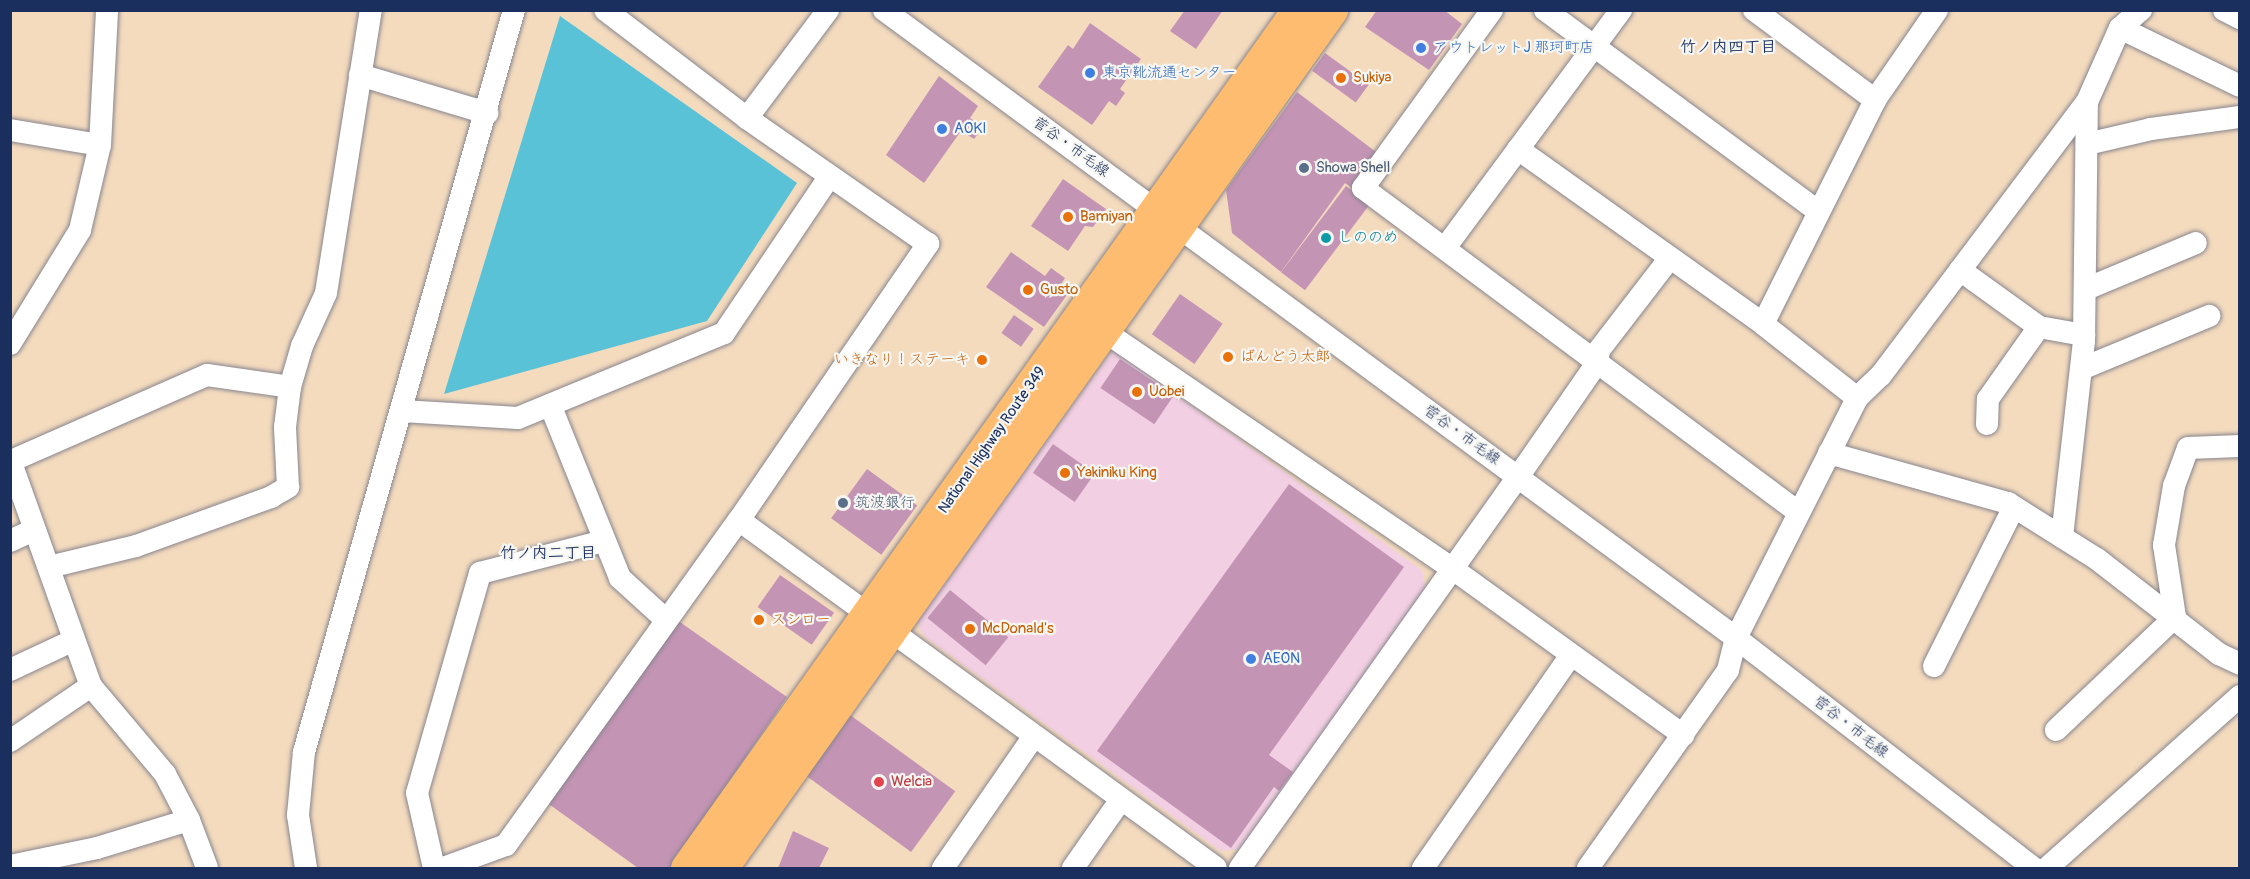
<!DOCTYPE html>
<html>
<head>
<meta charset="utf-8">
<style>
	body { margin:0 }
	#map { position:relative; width:2250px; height:879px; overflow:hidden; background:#f4dbbe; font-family:Pangolin,"Klee One",sans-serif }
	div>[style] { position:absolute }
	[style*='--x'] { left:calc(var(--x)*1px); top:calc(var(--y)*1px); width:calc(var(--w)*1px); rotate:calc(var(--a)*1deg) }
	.built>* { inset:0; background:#f2cfe2 }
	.water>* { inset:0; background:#5ac2d6 }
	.building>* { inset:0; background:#c494b5; transform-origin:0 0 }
	.roads { filter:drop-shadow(0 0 2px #88858e) drop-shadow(0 0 2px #88858e) }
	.minor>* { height:22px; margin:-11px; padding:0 11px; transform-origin:11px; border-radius:11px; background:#fff }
	.highway>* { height:33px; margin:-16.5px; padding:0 16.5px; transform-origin:16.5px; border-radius:16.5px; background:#fdbc70 }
	.dots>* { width:16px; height:16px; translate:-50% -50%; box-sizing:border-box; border:3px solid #f6f6f2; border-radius:50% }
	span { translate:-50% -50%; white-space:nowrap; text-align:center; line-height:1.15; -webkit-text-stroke:4.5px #f6f6f2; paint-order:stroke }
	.shop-label { font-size:15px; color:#366cbe }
	.left { translate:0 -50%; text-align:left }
	.food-label { font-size:15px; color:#c56008 }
	.right { translate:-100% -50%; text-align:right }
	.street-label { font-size:15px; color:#1b2f5e }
	.service-label { font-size:15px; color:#4e5e75 }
	.culture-label { font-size:15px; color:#0d838f }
	.health-label { font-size:15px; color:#be3a42 }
	.neighbourhood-label { font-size:16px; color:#1b2f5e; font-weight:700 }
	.frame { position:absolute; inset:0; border:12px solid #1b2f5e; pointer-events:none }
</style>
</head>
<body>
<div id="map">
	<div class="built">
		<div style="clip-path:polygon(1113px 350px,1422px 570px,1426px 591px,1244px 849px,1221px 851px,925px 637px,919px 628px,918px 617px)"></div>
	</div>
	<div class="water">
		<div style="clip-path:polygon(560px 16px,797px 183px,707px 321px,444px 394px)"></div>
	</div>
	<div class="building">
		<div style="clip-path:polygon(1185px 10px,1223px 10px,1196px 49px,1170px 31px)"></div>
		<div style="clip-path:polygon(1377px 10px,1444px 10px,1462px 24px,1429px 70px,1365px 27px)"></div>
		<div style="clip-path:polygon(1090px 23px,1141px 59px,1120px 89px,1125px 93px,1116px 106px,1109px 101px,1092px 125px,1038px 87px,1068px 45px,1073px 49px)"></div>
		<div style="left:1325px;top:53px;width:54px;height:22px;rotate:36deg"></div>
		<div style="clip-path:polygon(939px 76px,978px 106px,970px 118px,983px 127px,974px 139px,961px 131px,924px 183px,886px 155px)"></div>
		<div style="clip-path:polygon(1297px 92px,1376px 152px,1352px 188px,1345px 183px,1281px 272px,1232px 233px,1226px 190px)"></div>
		<div style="clip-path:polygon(1063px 179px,1106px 209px,1093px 227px,1085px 226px,1068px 251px,1031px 226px)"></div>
		<div style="left:1346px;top:186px;width:30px;height:108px;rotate:37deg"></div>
		<div style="clip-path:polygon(1011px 252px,1045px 276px,1051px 268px,1065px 278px,1060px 286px,1069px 292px,1044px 327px,986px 287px)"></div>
		<div style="left:1180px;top:294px;width:52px;height:49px;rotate:35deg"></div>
		<div style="left:1014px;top:315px;width:24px;height:22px;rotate:35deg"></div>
		<div style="left:1120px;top:359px;width:65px;height:35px;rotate:34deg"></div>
		<div style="left:1053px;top:444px;width:51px;height:35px;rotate:35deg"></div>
		<div style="left:867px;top:469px;width:62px;height:61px;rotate:36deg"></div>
		<div style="clip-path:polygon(1289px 484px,1404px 567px,1269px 755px,1293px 772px,1279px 791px,1274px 787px,1231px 848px,1097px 751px)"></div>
		<div style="left:780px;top:575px;width:66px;height:39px;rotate:35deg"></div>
		<div style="left:950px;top:590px;width:75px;height:36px;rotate:39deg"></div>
		<div style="clip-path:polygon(677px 620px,787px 697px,670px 868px,638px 868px,546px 802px)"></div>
		<div style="left:846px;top:712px;width:135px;height:75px;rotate:36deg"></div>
		<div style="clip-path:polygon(793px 831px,829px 848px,819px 868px,778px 868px)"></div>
	</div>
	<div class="roads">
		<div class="minor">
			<div style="--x:884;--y:10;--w:1058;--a:36.39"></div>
			<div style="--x:1736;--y:638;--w:376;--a:37.7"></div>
			<div style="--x:1492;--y:10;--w:220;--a:125.9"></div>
			<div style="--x:1363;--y:188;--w:542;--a:36.68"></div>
			<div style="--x:1545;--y:10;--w:340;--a:36.4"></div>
			<div style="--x:1754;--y:10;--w:151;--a:36.6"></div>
			<div style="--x:2224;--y:10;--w:18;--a:27"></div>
			<div style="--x:2120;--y:28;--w:133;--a:25.8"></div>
			<div style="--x:360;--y:75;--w:133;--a:16.7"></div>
			<div style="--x:747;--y:118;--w:135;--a:-53.1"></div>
			<div style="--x:10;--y:130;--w:91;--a:9.5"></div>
			<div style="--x:2087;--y:144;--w:66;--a:-13.2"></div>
			<div style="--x:2151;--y:129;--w:90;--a:-7.7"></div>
			<div style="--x:1518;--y:149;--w:301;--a:35.5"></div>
			<div style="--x:1763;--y:324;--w:120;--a:38.2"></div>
			<div style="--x:1445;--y:248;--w:296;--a:-53.5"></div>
			<div style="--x:1960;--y:270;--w:97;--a:35.8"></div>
			<div style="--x:2039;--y:327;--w:46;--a:10.1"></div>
			<div style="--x:2086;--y:289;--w:119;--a:-22.7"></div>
			<div style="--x:1763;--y:324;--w:250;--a:-63.4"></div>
			<div style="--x:1875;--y:100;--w:109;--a:-55.4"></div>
			<div style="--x:1104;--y:331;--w:422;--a:34.3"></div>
			<div style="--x:1453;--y:569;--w:284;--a:35.8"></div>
			<div style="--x:10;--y:344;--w:134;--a:-58.4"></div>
			<div style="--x:80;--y:230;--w:87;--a:-76.8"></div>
			<div style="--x:100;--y:145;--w:135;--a:-87"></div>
			<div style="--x:2081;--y:369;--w:139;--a:-22.5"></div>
			<div style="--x:551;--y:407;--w:184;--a:68"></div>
			<div style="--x:620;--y:578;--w:62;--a:42.4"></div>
			<div style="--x:402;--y:411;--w:116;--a:3.5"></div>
			<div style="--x:518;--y:418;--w:223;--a:-22.4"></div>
			<div style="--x:724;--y:333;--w:189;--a:-56"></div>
			<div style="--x:1987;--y:424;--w:25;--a:-88"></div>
			<div style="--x:1988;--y:399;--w:88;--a:-54.7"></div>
			<div style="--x:1829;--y:453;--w:186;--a:15.6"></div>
			<div style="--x:2008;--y:503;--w:105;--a:32.2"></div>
			<div style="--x:2097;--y:559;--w:155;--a:37.9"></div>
			<div style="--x:2219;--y:654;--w:23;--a:25"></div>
			<div style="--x:10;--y:460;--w:240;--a:70.3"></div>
			<div style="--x:91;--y:686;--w:115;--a:49.9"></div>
			<div style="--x:165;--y:774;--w:52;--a:62.4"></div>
			<div style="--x:189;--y:820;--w:51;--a:69.4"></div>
			<div style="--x:11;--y:461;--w:214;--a:-23.7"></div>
			<div style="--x:207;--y:375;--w:84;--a:8.2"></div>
			<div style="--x:739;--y:520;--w:590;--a:36.11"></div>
			<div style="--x:2062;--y:537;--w:197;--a:-83.6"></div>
			<div style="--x:2084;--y:341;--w:239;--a:-89.3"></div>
			<div style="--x:10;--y:541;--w:26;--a:-25"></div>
			<div style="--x:49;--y:567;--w:89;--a:-13.6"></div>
			<div style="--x:136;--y:546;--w:144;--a:-19.9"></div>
			<div style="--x:271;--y:497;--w:20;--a:-30"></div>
			<div style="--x:288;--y:487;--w:60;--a:-92.9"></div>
			<div style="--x:285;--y:427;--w:40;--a:-82.9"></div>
			<div style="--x:290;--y:387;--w:43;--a:-73.7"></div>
			<div style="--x:302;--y:346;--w:58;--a:-65.6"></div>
			<div style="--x:326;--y:293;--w:287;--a:-81"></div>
			<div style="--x:2175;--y:617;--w:73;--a:-98.7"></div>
			<div style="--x:2164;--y:545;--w:60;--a:-80.4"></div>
			<div style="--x:2174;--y:486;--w:40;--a:-69.8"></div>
			<div style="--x:2188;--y:448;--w:52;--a:-2.2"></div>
			<div style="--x:1934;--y:666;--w:178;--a:-63.3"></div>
			<div style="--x:10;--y:670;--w:68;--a:-25.1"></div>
			<div style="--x:2056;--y:730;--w:164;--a:-43.5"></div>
			<div style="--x:10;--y:741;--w:98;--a:-34.2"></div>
			<div style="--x:10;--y:866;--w:89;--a:-11.7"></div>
			<div style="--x:97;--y:848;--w:96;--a:-16.9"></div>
			<div style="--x:306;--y:868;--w:54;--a:-98.6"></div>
			<div style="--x:298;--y:815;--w:63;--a:-84.6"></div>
			<div style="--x:304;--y:752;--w:771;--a:-74.2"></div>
			<div style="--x:434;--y:868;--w:77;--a:-102.8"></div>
			<div style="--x:417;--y:793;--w:229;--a:-74"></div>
			<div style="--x:480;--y:573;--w:128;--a:-14.5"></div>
			<div style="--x:443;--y:868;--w:67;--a:-20.1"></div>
			<div style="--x:506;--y:845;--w:400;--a:-54.4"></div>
			<div style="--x:739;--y:520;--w:335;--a:-55.6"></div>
			<div style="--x:928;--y:244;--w:221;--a:-145.2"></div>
			<div style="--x:747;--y:118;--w:178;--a:-142.7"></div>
			<div style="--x:943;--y:868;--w:160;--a:-55.4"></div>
			<div style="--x:1073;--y:868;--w:82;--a:-55"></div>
			<div style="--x:1240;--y:868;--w:480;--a:-54.6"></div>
			<div style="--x:1518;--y:477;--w:139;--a:-55.3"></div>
			<div style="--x:1597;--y:363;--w:13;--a:-81"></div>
			<div style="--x:1599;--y:350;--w:115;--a:-52.4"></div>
			<div style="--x:1423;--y:868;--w:259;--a:-55.2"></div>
			<div style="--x:1588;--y:868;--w:242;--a:-54.7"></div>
			<div style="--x:1728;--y:670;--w:33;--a:-76"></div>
			<div style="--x:1736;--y:638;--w:269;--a:-63.2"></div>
			<div style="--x:1857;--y:398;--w:33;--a:-44"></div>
			<div style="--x:1881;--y:375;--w:342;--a:-53"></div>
			<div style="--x:2087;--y:102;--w:81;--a:-66"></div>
			<div style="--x:2120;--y:28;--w:28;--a:-41"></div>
			<div style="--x:2047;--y:868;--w:259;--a:-41.7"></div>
		</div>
		<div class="highway">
			<div style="--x:687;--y:868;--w:1053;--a:-54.54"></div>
			<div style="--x:721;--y:868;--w:1053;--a:-54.59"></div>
		</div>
	</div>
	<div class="dots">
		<div style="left:1421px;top:48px;background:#3f7fe0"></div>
		<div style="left:1090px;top:73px;background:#3f7fe0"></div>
		<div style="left:1341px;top:78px;background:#e8710a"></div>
		<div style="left:942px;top:129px;background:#3f7fe0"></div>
		<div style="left:1304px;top:168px;background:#5c6f8a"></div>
		<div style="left:1068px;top:217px;background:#e8710a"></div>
		<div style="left:1326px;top:238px;background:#0f9aa8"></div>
		<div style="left:1028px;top:290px;background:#e8710a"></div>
		<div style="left:1228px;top:357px;background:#e8710a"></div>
		<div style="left:982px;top:360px;background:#e8710a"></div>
		<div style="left:1137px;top:392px;background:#e8710a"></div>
		<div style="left:1065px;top:473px;background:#e8710a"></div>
		<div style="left:843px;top:503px;background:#5c6f8a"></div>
		<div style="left:759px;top:620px;background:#e8710a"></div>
		<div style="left:970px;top:629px;background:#e8710a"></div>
		<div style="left:1251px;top:659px;background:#3f7fe0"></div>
		<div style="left:879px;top:782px;background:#e0444e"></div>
	</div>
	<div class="shop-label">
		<span class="left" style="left:1433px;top:48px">アウトレットJ 那珂町店</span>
		<span class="left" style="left:1102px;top:73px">東京靴流通センター</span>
		<span class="left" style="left:954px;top:129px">AOKI</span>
		<span class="left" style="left:1263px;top:659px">AEON</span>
	</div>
	<div class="food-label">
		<span class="left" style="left:1353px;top:78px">Sukiya</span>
		<span class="left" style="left:1080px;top:217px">Bamiyan</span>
		<span class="left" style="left:1040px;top:290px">Gusto</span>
		<span class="left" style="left:1240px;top:357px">ばんどう太郎</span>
		<span class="right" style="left:970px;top:360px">いきなり！ステーキ</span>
		<span class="left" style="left:1149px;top:392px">Uobei</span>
		<span class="left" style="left:1077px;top:473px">Yakiniku King</span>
		<span class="left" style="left:771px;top:620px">スシロー</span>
		<span class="left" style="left:982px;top:629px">McDonald's</span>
	</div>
	<div class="street-label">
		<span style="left:1071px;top:147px;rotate:36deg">菅谷・市毛線</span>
		<span style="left:1462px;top:435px;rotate:36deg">菅谷・市毛線</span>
		<span style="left:992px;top:440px;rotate:-55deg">National Highway Route 349</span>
		<span style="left:1851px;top:727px;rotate:38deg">菅谷・市毛線</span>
	</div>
	<div class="service-label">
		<span class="left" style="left:1316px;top:168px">Showa Shell</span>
		<span class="left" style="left:855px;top:503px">筑波銀行</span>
	</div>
	<div class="culture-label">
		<span class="left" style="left:1338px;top:238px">しののめ</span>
	</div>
	<div class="health-label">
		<span class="left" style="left:891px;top:782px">Welcia</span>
	</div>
	<div class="neighbourhood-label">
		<span style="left:1728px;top:47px">竹ノ内四丁目</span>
		<span style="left:548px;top:553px">竹ノ内二丁目</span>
	</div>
	<div class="frame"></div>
</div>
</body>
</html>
